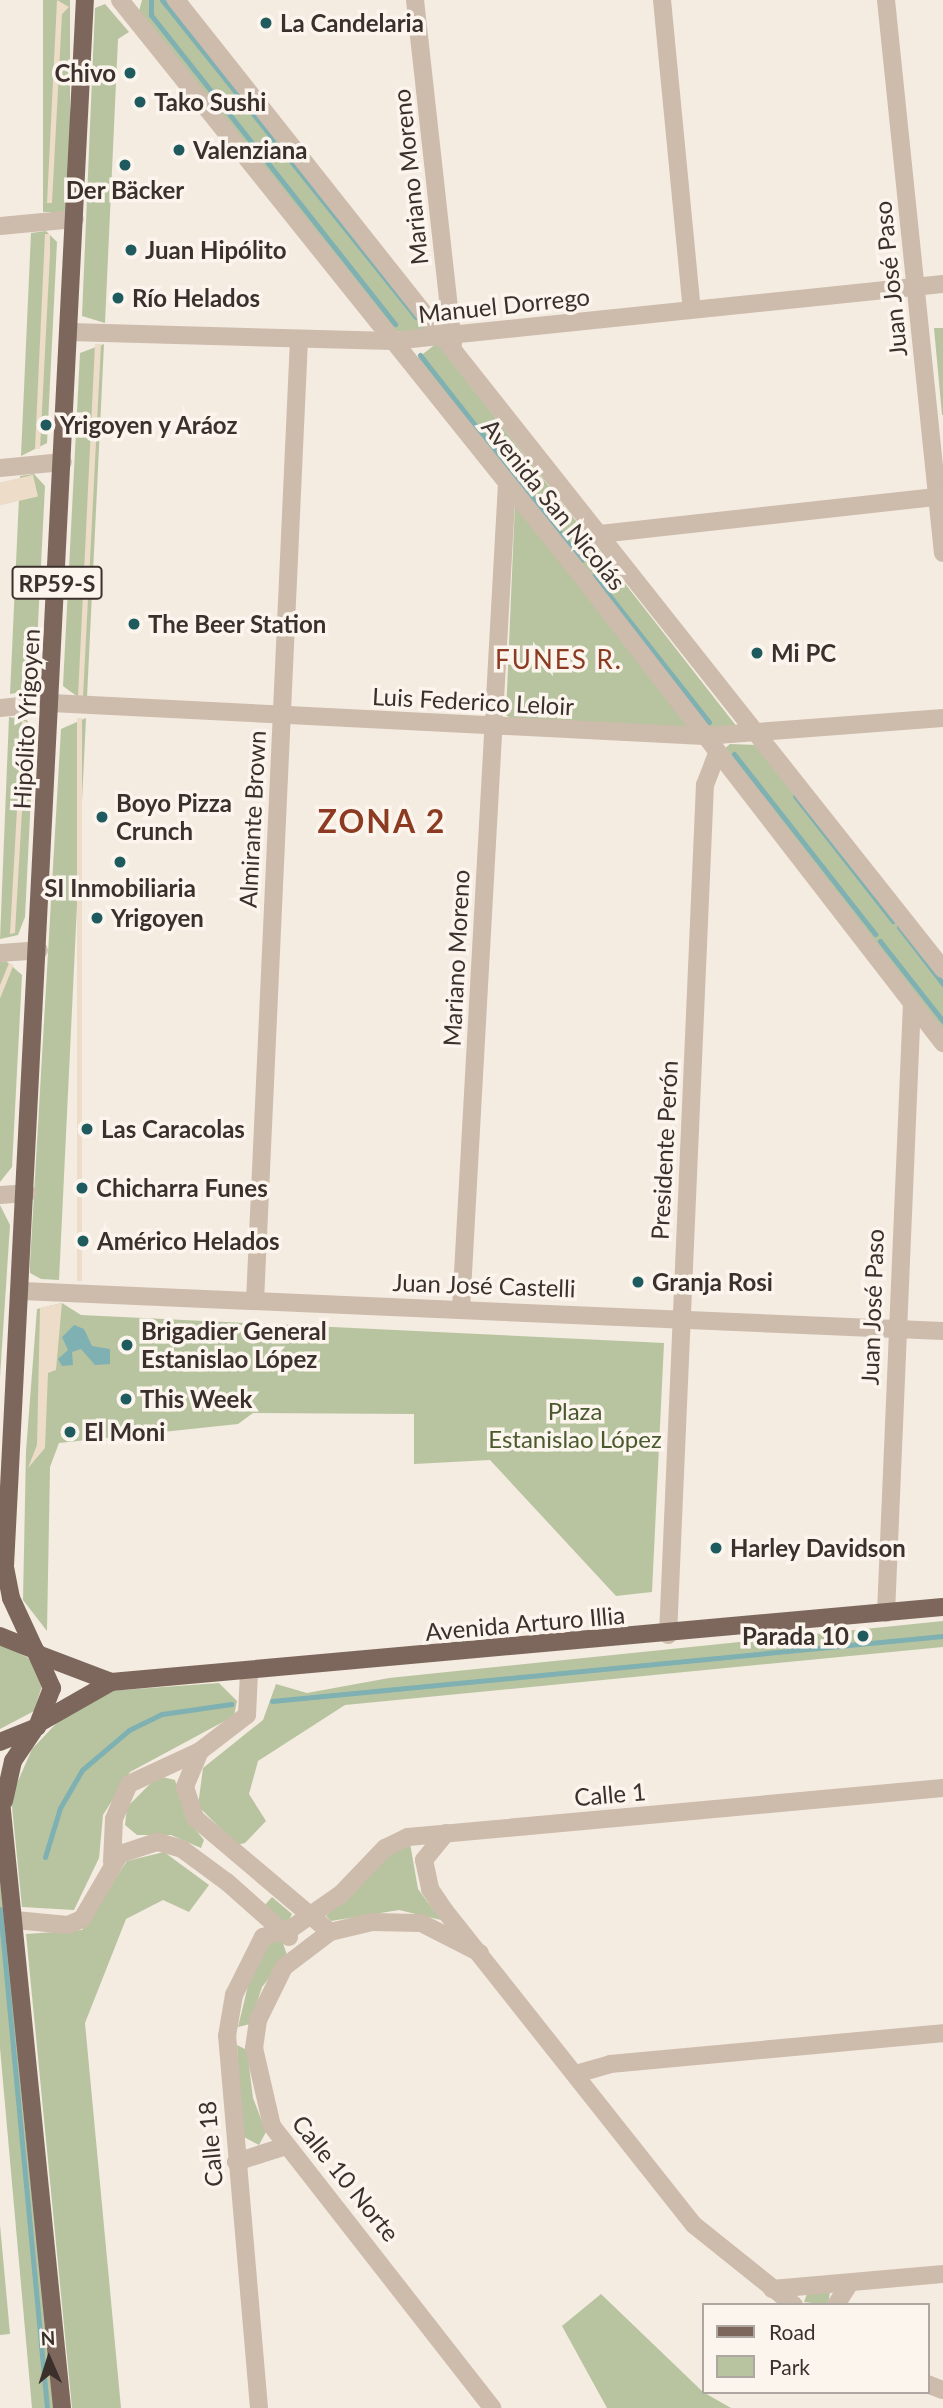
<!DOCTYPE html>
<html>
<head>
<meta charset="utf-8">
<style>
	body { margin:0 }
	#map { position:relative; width:943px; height:2408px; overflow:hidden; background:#f4ebe1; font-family:Lato,sans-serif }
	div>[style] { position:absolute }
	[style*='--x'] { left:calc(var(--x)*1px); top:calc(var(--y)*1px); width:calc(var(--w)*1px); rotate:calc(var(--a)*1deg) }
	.green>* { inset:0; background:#b8c4a0; transform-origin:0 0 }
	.plaza>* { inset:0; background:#ecdcc8; transform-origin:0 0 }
	.water>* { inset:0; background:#7fb0b2 }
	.stream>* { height:5px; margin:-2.5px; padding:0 2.5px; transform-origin:2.5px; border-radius:2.5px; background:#7fb0b2 }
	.minor>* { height:18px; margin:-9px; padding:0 9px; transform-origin:9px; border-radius:9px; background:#cdbbac }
	.major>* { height:18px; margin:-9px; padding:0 9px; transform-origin:9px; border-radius:9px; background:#7d675c }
	.dots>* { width:19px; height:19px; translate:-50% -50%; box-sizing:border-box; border:4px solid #fbf5ee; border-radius:50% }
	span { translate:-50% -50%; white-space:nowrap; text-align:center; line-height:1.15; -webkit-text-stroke:7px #fbf5ee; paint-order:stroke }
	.shield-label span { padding:2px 5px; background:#fbf5ee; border:2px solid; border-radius:5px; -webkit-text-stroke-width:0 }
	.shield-label { font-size:23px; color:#3b302b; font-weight:700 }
	.poi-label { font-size:24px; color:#3b302b; font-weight:700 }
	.left { translate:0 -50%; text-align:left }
	.right { translate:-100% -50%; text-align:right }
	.street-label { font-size:24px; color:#3b302b }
	.park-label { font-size:24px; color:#4a5a2e }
	.neighbourhood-label { font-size:26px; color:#8c3b22; letter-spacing:2px }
	.district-label { font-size:32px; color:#8c3b22; font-weight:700; letter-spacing:2px }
	.legend { position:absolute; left:702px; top:2303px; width:228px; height:91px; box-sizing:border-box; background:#fbf5ee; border:2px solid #aea6a0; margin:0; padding:9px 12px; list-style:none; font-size:21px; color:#3b302b }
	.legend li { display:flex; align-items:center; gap:14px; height:35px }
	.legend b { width:35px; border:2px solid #aea6a0 }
	.north { position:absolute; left:14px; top:2324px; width:70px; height:70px; -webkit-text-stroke:5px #fbf5ee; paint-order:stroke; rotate:357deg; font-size:19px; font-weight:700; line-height:28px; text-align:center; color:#3b302b }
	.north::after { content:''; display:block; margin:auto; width:24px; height:32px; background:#3b302b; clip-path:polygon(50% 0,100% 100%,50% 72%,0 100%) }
</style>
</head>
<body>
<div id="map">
	<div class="green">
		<div style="left:43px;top:0;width:27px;height:212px"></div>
		<div style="clip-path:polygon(142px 0,171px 0,427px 327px,423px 331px,393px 331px,139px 11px)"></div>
		<div style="clip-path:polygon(105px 4px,129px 32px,118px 39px,105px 323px,82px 316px,95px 8px)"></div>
		<div style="clip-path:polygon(46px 231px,57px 242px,47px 443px,21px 456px,31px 233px)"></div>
		<div style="clip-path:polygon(934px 328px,943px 328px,943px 415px,942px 415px)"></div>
		<div style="left:437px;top:343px;width:489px;height:27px;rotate:52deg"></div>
		<div style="clip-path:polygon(104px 344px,87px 697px,78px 697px,63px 686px,80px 353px)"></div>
		<div style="clip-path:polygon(34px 474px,45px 486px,35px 682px,28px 691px,10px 694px,20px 476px)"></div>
		<div style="clip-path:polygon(515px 503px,689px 728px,513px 721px,506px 715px)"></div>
		<div style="clip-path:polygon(9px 717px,27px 720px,34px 735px,25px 917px,18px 935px,0 939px)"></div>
		<div style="clip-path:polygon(86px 718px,59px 1280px,41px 1279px,30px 1273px,30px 1263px,61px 729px)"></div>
		<div style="clip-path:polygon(730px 744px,757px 745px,943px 979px,943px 1032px,723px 750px)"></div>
		<div style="clip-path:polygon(6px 961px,22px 975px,12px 1167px,0 1182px,0 962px)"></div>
		<div style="clip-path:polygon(0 1205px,10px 1225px,0 1377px)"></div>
		<div style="clip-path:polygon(62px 1303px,81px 1315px,664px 1343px,652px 1592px,616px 1596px,490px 1460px,414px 1464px,414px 1414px,253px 1413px,238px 1424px,59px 1443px,50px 1467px,47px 1631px,23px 1600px,26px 1451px,37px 1309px)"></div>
		<div style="clip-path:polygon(943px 1621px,943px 1647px,345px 1705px,258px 1761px,249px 1794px,266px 1821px,245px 1843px,237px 1845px,198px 1806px,203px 1768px,263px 1720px,276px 1684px,307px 1693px,389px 1678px)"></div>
		<div style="clip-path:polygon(0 1643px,34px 1661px,42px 1686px,34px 1711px,0 1729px)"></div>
		<div style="clip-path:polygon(219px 1683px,237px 1701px,234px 1716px,130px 1772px,103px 1815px,99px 1858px,74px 1910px,22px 1907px,11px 1797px,32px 1749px,71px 1708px,108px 1691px)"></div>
		<div style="clip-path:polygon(158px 1776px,175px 1780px,186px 1818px,204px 1840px,201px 1848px,171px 1835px,137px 1835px,125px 1825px,127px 1807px)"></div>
		<div style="clip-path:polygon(410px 1843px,418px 1889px,441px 1920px,399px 1910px,331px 1921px,326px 1916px,375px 1863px)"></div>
		<div style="clip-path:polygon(164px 1852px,209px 1885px,189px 1912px,163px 1900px,126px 1919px,85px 2023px,121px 2408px,72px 2408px,26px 1934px,82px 1930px,127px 1861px)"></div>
		<div style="clip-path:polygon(0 1853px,20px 2079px,54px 2408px,32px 2408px,0 2048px)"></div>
		<div style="clip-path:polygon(272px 1897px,292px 1914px,287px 1924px,264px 1906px)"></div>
		<div style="clip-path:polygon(282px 1940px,287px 1955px,262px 1987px,250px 2024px,238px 2027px,251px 1973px,271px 1941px)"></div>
		<div style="clip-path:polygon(237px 2045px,247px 2050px,253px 2098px,266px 2132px,259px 2145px,242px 2136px)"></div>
		<div style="clip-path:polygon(0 2225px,10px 2334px,0 2335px)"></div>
		<div style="clip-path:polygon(830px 2292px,828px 2305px,804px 2302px,807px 2294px)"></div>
		<div style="clip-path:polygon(601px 2294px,703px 2392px,731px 2408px,607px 2408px,562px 2326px)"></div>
	</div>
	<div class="plaza">
		<div style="clip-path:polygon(57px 0,69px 7px,62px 14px,52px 203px,47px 203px)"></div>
		<div style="clip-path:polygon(45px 234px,50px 234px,50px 254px,40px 449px,35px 449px)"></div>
		<div style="clip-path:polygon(95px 344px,101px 344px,83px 697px,78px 697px)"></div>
		<div style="left:33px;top:475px;width:22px;height:214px;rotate:77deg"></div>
		<div style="left:77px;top:718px;width:5px;height:563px"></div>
		<div style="clip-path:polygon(22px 720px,27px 722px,25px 758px,15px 933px,10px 934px)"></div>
		<div style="left:9px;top:963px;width:5px;height:217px;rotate:22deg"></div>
		<div style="clip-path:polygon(62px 1303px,56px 1370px,48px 1373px,45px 1448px,28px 1468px,37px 1445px,40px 1308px)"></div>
	</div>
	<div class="water">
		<div style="clip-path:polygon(74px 1325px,84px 1329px,92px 1346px,110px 1349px,110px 1364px,95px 1365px,81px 1349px,72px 1352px,73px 1365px,62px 1366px,58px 1359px,68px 1350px,62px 1337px)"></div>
	</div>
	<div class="stream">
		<div style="--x:151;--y:0;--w:15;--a:90"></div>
		<div style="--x:151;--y:15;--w:394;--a:51.7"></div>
		<div style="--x:162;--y:0;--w:406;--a:51.3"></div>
		<div style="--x:420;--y:355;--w:261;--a:51.9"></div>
		<div style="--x:594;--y:576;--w:186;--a:51.8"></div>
		<div style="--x:734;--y:754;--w:229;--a:51.9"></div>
		<div style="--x:795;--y:796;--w:159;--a:51.9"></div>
		<div style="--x:899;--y:927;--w:72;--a:52.3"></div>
		<div style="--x:880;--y:941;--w:102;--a:51.8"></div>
		<div style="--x:272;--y:1701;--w:674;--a:-5.53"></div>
		<div style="--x:45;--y:1857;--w:51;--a:-73"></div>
		<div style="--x:60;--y:1808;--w:44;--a:-59.9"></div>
		<div style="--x:82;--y:1770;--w:62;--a:-40.4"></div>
		<div style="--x:129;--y:1730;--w:37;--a:-26"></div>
		<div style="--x:162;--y:1714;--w:70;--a:-8.2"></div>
		<div style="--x:0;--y:1909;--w:501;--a:84.62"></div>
	</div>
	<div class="minor">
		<div style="--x:120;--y:0;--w:737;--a:51.28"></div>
		<div style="--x:581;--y:575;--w:592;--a:52.28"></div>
		<div style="--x:176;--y:0;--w:1236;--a:51.64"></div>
		<div style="--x:415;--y:0;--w:346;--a:83.7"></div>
		<div style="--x:662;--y:0;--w:311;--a:84.5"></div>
		<div style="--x:886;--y:0;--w:556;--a:84.12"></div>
		<div style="--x:0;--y:226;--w:75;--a:-5.3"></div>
		<div style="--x:69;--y:332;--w:323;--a:1.6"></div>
		<div style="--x:392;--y:341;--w:554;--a:-5.91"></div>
		<div style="--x:0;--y:468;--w:63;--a:-5.4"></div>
		<div style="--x:600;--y:534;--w:345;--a:-6.3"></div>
		<div style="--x:0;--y:708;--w:51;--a:-5.6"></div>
		<div style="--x:51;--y:703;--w:654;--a:2.89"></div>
		<div style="--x:704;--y:736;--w:240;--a:-4.3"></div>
		<div style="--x:0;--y:953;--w:39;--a:-4"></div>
		<div style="--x:0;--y:1195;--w:27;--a:-4"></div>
		<div style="--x:22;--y:1291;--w:922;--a:2.49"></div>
		<div style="--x:255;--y:1301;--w:963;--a:-87.38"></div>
		<div style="--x:461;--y:1309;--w:826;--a:-86.81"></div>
		<div style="--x:886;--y:1613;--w:611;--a:-87.56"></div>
		<div style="--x:668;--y:1635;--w:851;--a:-87.51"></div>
		<div style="--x:705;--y:785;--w:34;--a:-69"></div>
		<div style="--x:200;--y:1751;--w:39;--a:113"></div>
		<div style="--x:185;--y:1787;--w:33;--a:72"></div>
		<div style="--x:195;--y:1818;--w:177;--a:40.2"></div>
		<div style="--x:446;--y:1833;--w:35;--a:129"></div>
		<div style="--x:424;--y:1860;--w:30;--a:78"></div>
		<div style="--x:430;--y:1889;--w:27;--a:56"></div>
		<div style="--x:445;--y:1911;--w:401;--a:51.6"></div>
		<div style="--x:694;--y:2225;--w:128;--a:38.7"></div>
		<div style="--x:112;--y:1862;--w:43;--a:-87.3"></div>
		<div style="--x:114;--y:1819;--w:38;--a:-67"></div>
		<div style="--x:129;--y:1784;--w:78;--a:-24.9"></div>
		<div style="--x:200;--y:1751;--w:59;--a:-37.5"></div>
		<div style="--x:247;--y:1715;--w:42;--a:-87.3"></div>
		<div style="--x:15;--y:1920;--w:53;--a:5.4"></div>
		<div style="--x:68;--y:1925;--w:15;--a:-23"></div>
		<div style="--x:82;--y:1919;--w:75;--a:-59.7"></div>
		<div style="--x:120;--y:1854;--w:40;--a:-18"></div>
		<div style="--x:158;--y:1842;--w:25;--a:16"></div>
		<div style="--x:182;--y:1849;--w:56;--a:36.3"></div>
		<div style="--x:227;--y:1882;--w:83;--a:41.6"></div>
		<div style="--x:480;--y:1953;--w:66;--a:-153"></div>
		<div style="--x:421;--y:1923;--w:49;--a:-178.8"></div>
		<div style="--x:372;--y:1922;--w:43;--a:166.6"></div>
		<div style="--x:330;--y:1932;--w:58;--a:142.7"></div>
		<div style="--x:284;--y:1967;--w:59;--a:116.1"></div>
		<div style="--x:258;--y:2020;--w:28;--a:98"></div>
		<div style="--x:254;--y:2048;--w:80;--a:77"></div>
		<div style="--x:272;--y:2126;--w:358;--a:52"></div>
		<div style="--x:576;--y:2074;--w:35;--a:-16"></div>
		<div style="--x:610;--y:2064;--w:334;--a:-5.3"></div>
		<div style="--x:236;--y:2162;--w:52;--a:-17.7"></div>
		<div style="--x:772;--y:2289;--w:172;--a:-5"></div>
		<div style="--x:836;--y:2305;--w:26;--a:-58"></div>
		<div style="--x:927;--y:2384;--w:17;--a:21"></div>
		<div style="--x:259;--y:2408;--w:373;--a:-94.9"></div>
		<div style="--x:227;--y:2036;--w:42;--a:-80.3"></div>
		<div style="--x:234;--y:1995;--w:65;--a:-63.4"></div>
		<div style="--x:263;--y:1937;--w:30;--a:-17"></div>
		<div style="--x:292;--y:1928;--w:60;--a:-34.8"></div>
		<div style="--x:341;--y:1894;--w:64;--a:-46.3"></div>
		<div style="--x:385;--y:1848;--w:25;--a:-26"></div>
		<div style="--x:408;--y:1837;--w:537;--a:-5.23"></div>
	</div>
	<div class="major">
		<div style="--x:0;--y:1636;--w:38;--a:22"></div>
		<div style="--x:35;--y:1650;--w:42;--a:65.9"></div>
		<div style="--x:52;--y:1688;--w:42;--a:111"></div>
		<div style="--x:37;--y:1727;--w:40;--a:158"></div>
		<div style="--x:35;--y:1650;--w:57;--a:-114.8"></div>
		<div style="--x:11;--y:1598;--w:33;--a:-101"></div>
		<div style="--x:5;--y:1566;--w:1568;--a:-87.08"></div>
		<div style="--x:40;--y:1655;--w:76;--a:20.8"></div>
		<div style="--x:41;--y:1722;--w:81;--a:-29.7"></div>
		<div style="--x:111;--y:1682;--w:835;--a:-5.15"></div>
		<div style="--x:0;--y:1791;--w:620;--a:84.26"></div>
		<div style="--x:4;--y:1801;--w:41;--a:-77.3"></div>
		<div style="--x:13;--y:1761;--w:36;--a:-56"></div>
	</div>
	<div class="dots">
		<div style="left:266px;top:23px;background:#1f5a5e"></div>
		<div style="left:130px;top:73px;background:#1f5a5e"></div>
		<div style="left:140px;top:102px;background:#1f5a5e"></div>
		<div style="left:179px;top:150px;background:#1f5a5e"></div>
		<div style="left:125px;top:165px;background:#1f5a5e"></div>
		<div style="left:131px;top:250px;background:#1f5a5e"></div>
		<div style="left:118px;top:298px;background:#1f5a5e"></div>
		<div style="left:46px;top:425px;background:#1f5a5e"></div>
		<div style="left:134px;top:624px;background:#1f5a5e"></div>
		<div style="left:757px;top:653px;background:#1f5a5e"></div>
		<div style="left:102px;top:817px;background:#1f5a5e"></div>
		<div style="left:120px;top:862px;background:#1f5a5e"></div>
		<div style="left:97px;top:918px;background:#1f5a5e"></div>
		<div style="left:87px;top:1129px;background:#1f5a5e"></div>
		<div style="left:82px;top:1188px;background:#1f5a5e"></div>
		<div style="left:83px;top:1241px;background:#1f5a5e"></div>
		<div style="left:638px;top:1282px;background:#1f5a5e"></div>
		<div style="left:127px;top:1345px;background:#1f5a5e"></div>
		<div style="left:126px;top:1399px;background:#1f5a5e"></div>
		<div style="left:70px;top:1432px;background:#1f5a5e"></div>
		<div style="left:716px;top:1548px;background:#1f5a5e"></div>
		<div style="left:863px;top:1636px;background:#1f5a5e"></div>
	</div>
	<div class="shield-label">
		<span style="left:57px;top:583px">RP59-S</span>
	</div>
	<div class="poi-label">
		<span class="left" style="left:280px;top:23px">La Candelaria</span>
		<span class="right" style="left:116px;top:73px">Chivo</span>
		<span class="left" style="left:154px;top:102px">Tako Sushi</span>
		<span class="left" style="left:193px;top:150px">Valenziana</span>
		<span style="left:125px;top:190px">Der Bäcker</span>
		<span class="left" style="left:145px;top:250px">Juan Hipólito</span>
		<span class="left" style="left:132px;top:298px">Río Helados</span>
		<span class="left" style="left:60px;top:425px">Yrigoyen y Aráoz</span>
		<span class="left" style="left:148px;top:624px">The Beer Station</span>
		<span class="left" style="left:771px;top:653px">Mi PC</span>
		<span class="left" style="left:116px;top:817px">Boyo Pizza<br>Crunch</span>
		<span style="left:120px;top:888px">SI Inmobiliaria</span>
		<span class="left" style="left:111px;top:918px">Yrigoyen</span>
		<span class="left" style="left:101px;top:1129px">Las Caracolas</span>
		<span class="left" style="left:96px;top:1188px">Chicharra Funes</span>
		<span class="left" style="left:97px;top:1241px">Américo Helados</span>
		<span class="left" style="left:652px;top:1282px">Granja Rosi</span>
		<span class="left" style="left:141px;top:1345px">Brigadier General<br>Estanislao López</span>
		<span class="left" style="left:140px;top:1399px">This Week</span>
		<span class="left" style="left:84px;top:1432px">El Moni</span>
		<span class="left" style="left:730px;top:1548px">Harley Davidson</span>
		<span class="right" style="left:849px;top:1636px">Parada 10</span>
	</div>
	<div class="street-label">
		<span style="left:410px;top:177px;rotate:-96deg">Mariano Moreno</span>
		<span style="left:890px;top:279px;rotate:-96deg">Juan José Paso</span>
		<span style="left:504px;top:305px;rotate:-6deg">Manuel Dorrego</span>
		<span style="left:554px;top:504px;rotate:51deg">Avenida San Nicolás</span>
		<span style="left:473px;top:701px;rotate:3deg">Luis Federico Leloir</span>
		<span style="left:26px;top:719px;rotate:-87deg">Hipólito Yrigoyen</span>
		<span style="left:252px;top:819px;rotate:-87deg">Almirante Brown</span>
		<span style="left:456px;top:958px;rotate:-87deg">Mariano Moreno</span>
		<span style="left:664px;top:1150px;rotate:-87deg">Presidente Perón</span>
		<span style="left:484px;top:1285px;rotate:2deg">Juan José Castelli</span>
		<span style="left:872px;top:1307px;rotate:-88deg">Juan José Paso</span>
		<span style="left:525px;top:1623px;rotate:-5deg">Avenida Arturo Illia</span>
		<span style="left:610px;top:1794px;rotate:-5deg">Calle 1</span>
		<span style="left:210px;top:2144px;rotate:-95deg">Calle 18</span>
		<span style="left:346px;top:2178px;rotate:51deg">Calle 10 Norte</span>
	</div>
	<div class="park-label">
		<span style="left:575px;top:1425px">Plaza<br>Estanislao López</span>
	</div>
	<div class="neighbourhood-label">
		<span style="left:559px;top:660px">FUNES R.</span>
	</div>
	<div class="district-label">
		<span style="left:382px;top:821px">ZONA 2</span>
	</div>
	<ul class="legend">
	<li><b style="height:9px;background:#7d675c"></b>Road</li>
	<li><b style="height:19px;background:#b8c4a0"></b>Park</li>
	</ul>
	<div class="north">N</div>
</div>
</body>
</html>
